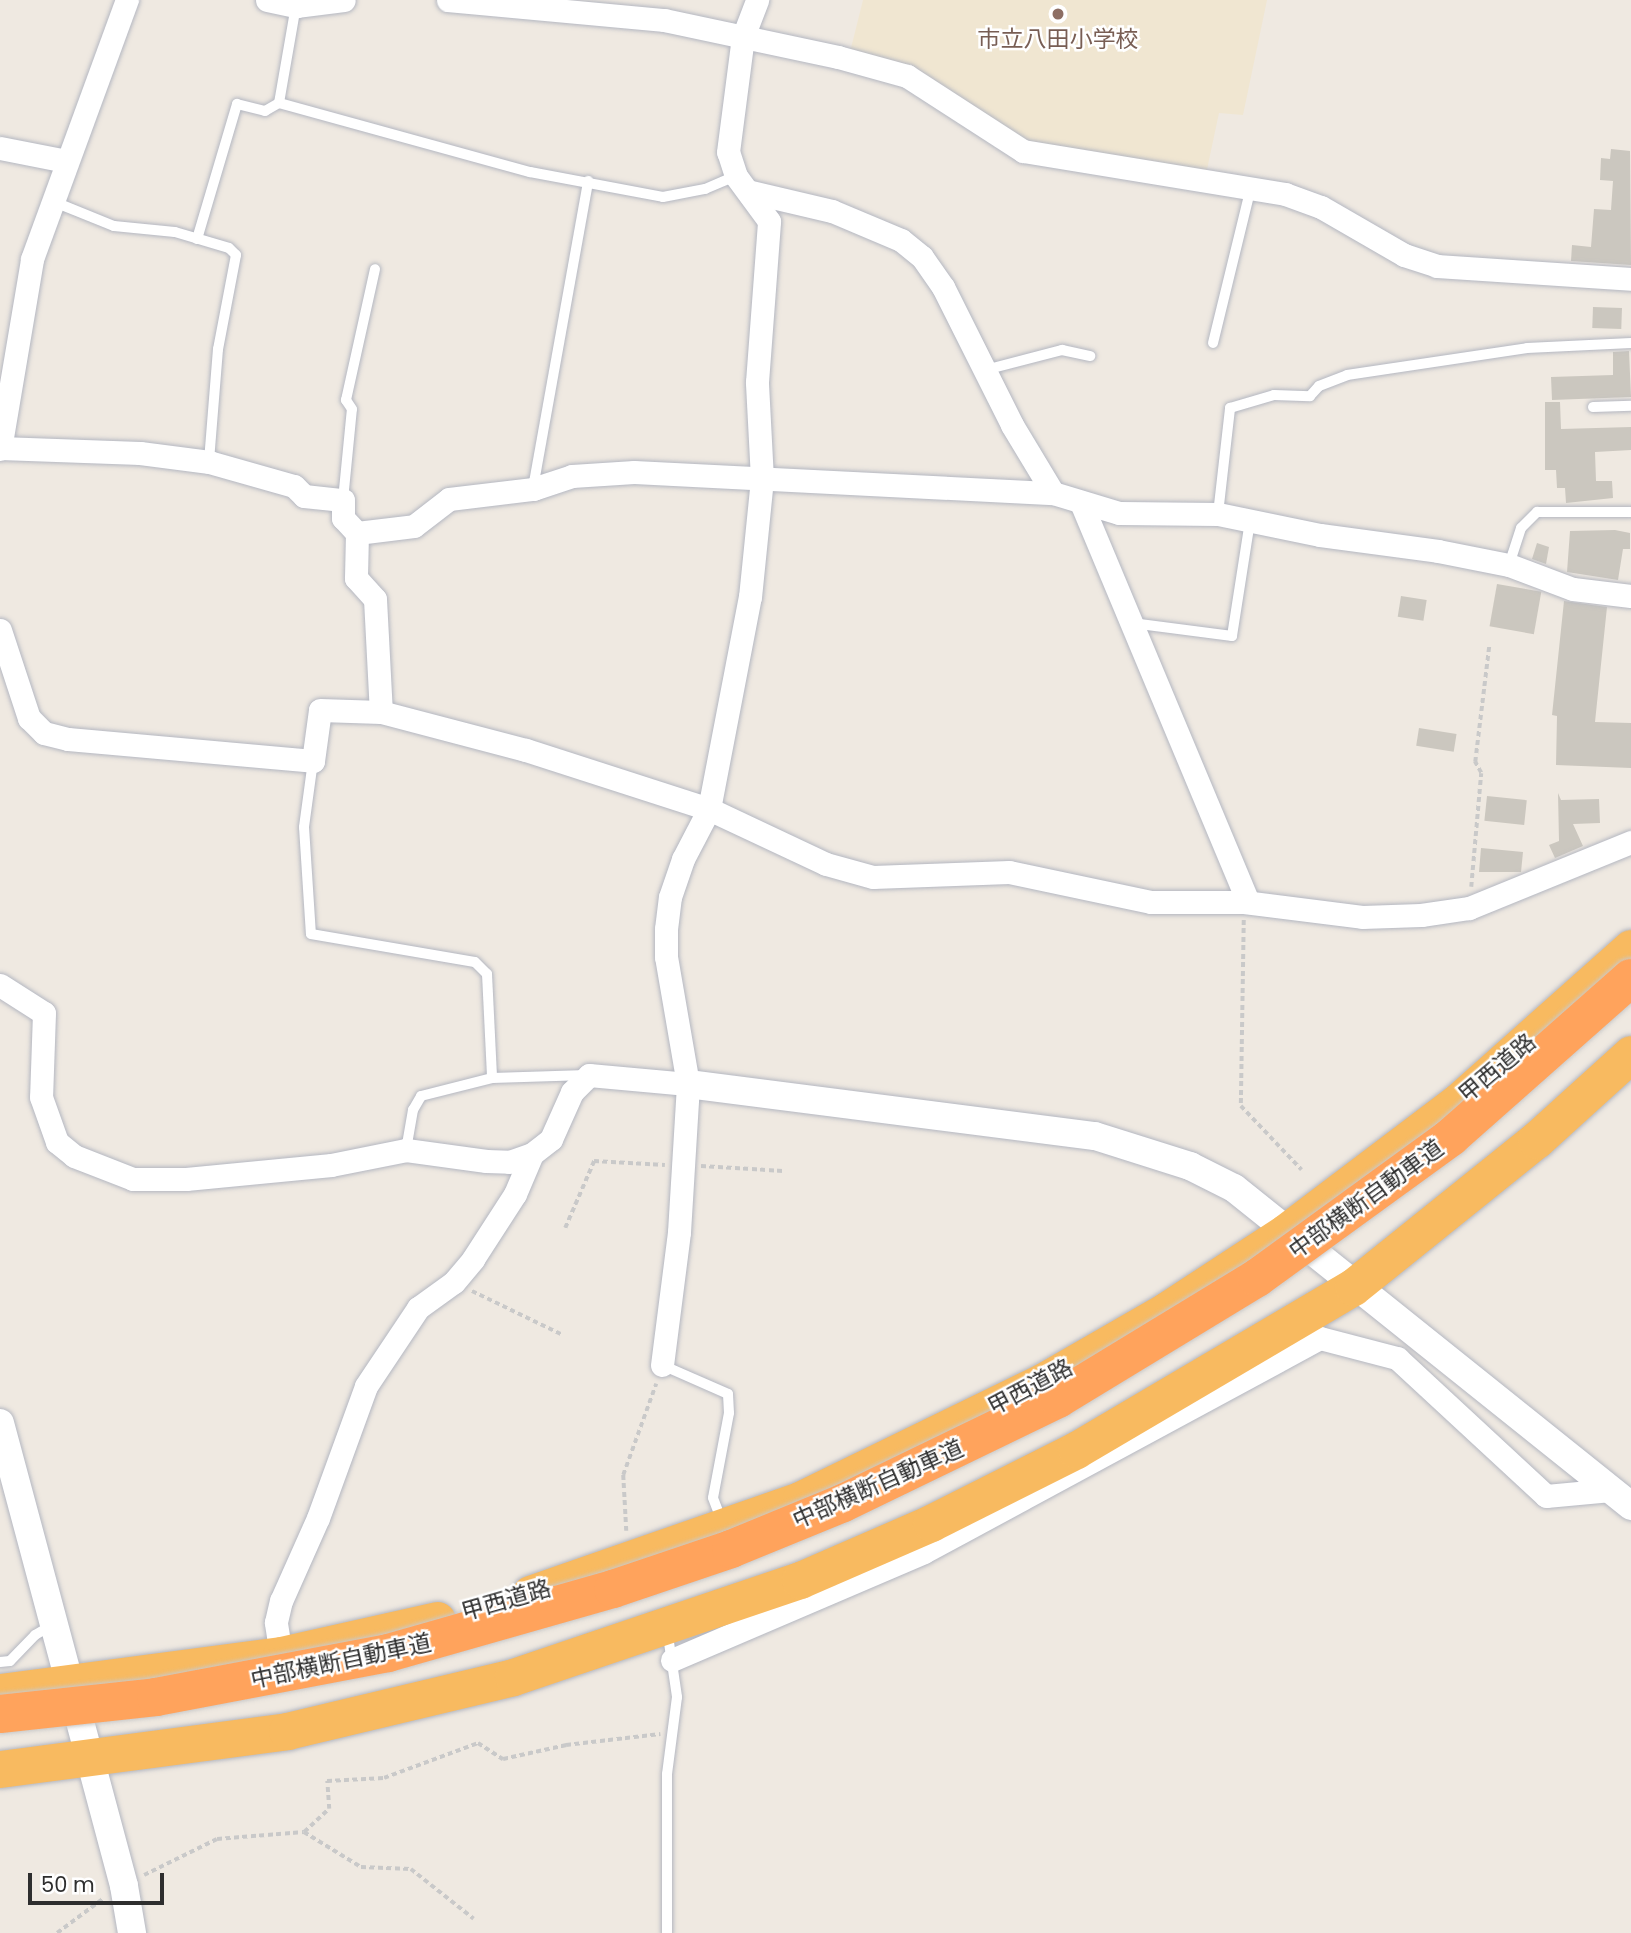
<!DOCTYPE html>
<html>
<head>
<meta charset="utf-8">
<style>
	body { margin:0 }
	#map { position:relative; width:1631px; height:1933px; overflow:hidden; background:#efe9e1; font-family:Poppins,"Noto Sans JP",sans-serif }
	div>[style] { position:absolute }
	[style*='--x'] { left:calc(var(--x)*1px); top:calc(var(--y)*1px); width:calc(var(--w)*1px); rotate:calc(var(--a)*1deg) }
	.education>* { inset:0; background:#f0e6d1 }
	.building>* { inset:0; background:#cbc7bf; transform-origin:0 0 }
	.path>* { height:3.5px; margin-top:-1.75px; transform-origin:0; background:repeating-linear-gradient(90deg,#c9c9c9 0 5px,transparent 0 8.5px) }
	.roads { filter:drop-shadow(0 0 2px #b4b7c1) drop-shadow(0 0 2px #b4b7c1) }
	.service>* { height:10px; margin:-5px; padding:0 5px; transform-origin:5px; border-radius:5px; background:#fff }
	.minor>* { height:23px; margin:-11.5px; padding:0 11.5px; transform-origin:11.5px; border-radius:11.5px; background:#fff }
	.tertiary>* { height:28px; margin:-14px; padding:0 14px; transform-origin:14px; border-radius:14px; background:#fff }
	.trunk>* { height:37px; margin:-18.5px; padding:0 18.5px; transform-origin:18.5px; border-radius:18.5px; background:#f8ba60 }
	.bridges { filter:drop-shadow(0 0 2px #c9c9c9) drop-shadow(0 0 2px #c9c9c9) }
	.motorway-bridge>* { height:38px; margin:-19px; padding:0 19px; transform-origin:19px; border-radius:19px; background:#ffa35c }
	.dots>* { width:19px; height:19px; translate:-50% -50%; box-sizing:border-box; border:4px solid #fff; border-radius:50% }
	span { translate:-50% -50%; white-space:nowrap; text-align:center; line-height:1.15; -webkit-text-stroke:5px #fff; paint-order:stroke }
	.education-label { font-size:23px; color:#785e54 }
	.street-label { font-size:23px; color:#2e2e2e }
	.scale { position:absolute; left:28px; top:1873px; width:136px; height:32px; box-sizing:border-box; border:4px solid #2e2e2e; border-top:0; padding-left:9px; font-size:21px; line-height:24px; white-space:nowrap; color:#2e2e2e; -webkit-text-stroke:5px #fff; paint-order:stroke }
</style>
</head>
<body>
<div id="map">
	<div class="education">
		<div style="clip-path:polygon(863px 0,1267px 0,1243px 115px,1219px 113px,1206px 174px,1047px 154px,850px 52px)"></div>
	</div>
	<div class="building">
		<div style="clip-path:polygon(1611px 149px,1630px 151px,1631px 265px,1571px 261px,1572px 245px,1591px 247px,1594px 209px,1611px 210px,1613px 181px,1600px 180px,1601px 158px,1610px 159px)"></div>
		<div style="left:1593px;top:307px;width:29px;height:21px;rotate:2deg"></div>
		<div style="clip-path:polygon(1629px 351px,1631px 397px,1552px 400px,1551px 377px,1613px 375px,1613px 352px)"></div>
		<div style="clip-path:polygon(1545px 402px,1560px 402px,1561px 429px,1631px 427px,1631px 450px,1595px 452px,1596px 481px,1612px 481px,1613px 498px,1566px 503px,1565px 488px,1557px 488px,1556px 470px,1545px 470px)"></div>
		<div style="clip-path:polygon(1615px 530px,1630px 533px,1630px 549px,1623px 549px,1618px 580px,1567px 572px,1570px 531px)"></div>
		<div style="clip-path:polygon(1537px 543px,1549px 547px,1546px 564px,1532px 559px)"></div>
		<div style="left:1497px;top:584px;width:45px;height:43px;rotate:10deg"></div>
		<div style="left:1401px;top:596px;width:26px;height:21px;rotate:9deg"></div>
		<div style="clip-path:polygon(1564px 601px,1607px 607px,1595px 722px,1631px 723px,1631px 768px,1556px 765px,1557px 716px,1552px 715px)"></div>
		<div style="left:1419px;top:728px;width:38px;height:18px;rotate:9deg"></div>
		<div style="clip-path:polygon(1558px 793px,1561px 800px,1599px 799px,1600px 823px,1573px 824px,1583px 846px,1555px 858px,1549px 845px,1559px 841px)"></div>
		<div style="left:1487px;top:796px;width:40px;height:25px;rotate:6deg"></div>
		<div style="clip-path:polygon(1481px 848px,1523px 852px,1521px 872px,1479px 872px)"></div>
	</div>
	<div class="path">
		<div style="--x:1471;--y:887;--w:114;--a:-85"></div>
		<div style="--x:1481;--y:773;--w:13;--a:-119"></div>
		<div style="--x:1475;--y:762;--w:116;--a:-83.1"></div>
		<div style="--x:1244;--y:920;--w:186;--a:90.9"></div>
		<div style="--x:1241;--y:1106;--w:88;--a:46.4"></div>
		<div style="--x:701;--y:1166;--w:82;--a:3.5"></div>
		<div style="--x:565;--y:1228;--w:73;--a:-66.6"></div>
		<div style="--x:594;--y:1161;--w:71;--a:3.2"></div>
		<div style="--x:472;--y:1291;--w:101;--a:25.8"></div>
		<div style="--x:626;--y:1531;--w:56;--a:-93.1"></div>
		<div style="--x:623;--y:1475;--w:97;--a:-70.1"></div>
		<div style="--x:304;--y:1832;--w:67;--a:31.6"></div>
		<div style="--x:361;--y:1867;--w:50;--a:2.3"></div>
		<div style="--x:411;--y:1869;--w:80;--a:38.4"></div>
		<div style="--x:144;--y:1875;--w:81;--a:-26.3"></div>
		<div style="--x:217;--y:1839;--w:87;--a:-4.6"></div>
		<div style="--x:304;--y:1832;--w:34;--a:-43"></div>
		<div style="--x:329;--y:1809;--w:28;--a:-94"></div>
		<div style="--x:327;--y:1781;--w:57;--a:-3"></div>
		<div style="--x:384;--y:1778;--w:100;--a:-20.4"></div>
		<div style="--x:478;--y:1743;--w:30;--a:33"></div>
		<div style="--x:503;--y:1759;--w:65;--a:-12.5"></div>
		<div style="--x:566;--y:1745;--w:95;--a:-6.7"></div>
		<div style="--x:57;--y:1933;--w:59;--a:-36.7"></div>
	</div>
	<div class="roads">
		<div class="service">
			<div style="--x:279;--y:103;--w:98;--a:-80.1"></div>
			<div style="--x:52;--y:201;--w:67;--a:22"></div>
			<div style="--x:114;--y:226;--w:61;--a:5.6"></div>
			<div style="--x:175;--y:232;--w:56;--a:16.5"></div>
			<div style="--x:229;--y:248;--w:10;--a:45"></div>
			<div style="--x:236;--y:255;--w:96;--a:100.8"></div>
			<div style="--x:218;--y:349;--w:113;--a:94.6"></div>
			<div style="--x:197;--y:239;--w:141;--a:-73.5"></div>
			<div style="--x:237;--y:104;--w:29;--a:14"></div>
			<div style="--x:265;--y:111;--w:16;--a:-30"></div>
			<div style="--x:279;--y:103;--w:260;--a:15.4"></div>
			<div style="--x:530;--y:172;--w:135;--a:10.6"></div>
			<div style="--x:663;--y:197;--w:43;--a:-10.8"></div>
			<div style="--x:705;--y:189;--w:34;--a:-23"></div>
			<div style="--x:1213;--y:343;--w:161;--a:-76.3"></div>
			<div style="--x:985;--y:370;--w:80;--a:-14.6"></div>
			<div style="--x:1062;--y:350;--w:29;--a:12"></div>
			<div style="--x:1593;--y:407;--w:38;--a:-2"></div>
			<div style="--x:533;--y:488;--w:312;--a:-79.8"></div>
			<div style="--x:343;--y:500;--w:91;--a:-84.4"></div>
			<div style="--x:352;--y:409;--w:11;--a:-124"></div>
			<div style="--x:346;--y:400;--w:134;--a:-77.5"></div>
			<div style="--x:1218;--y:514;--w:107;--a:-83.5"></div>
			<div style="--x:1230;--y:408;--w:46;--a:-16.5"></div>
			<div style="--x:1274;--y:395;--w:36;--a:2"></div>
			<div style="--x:1310;--y:396;--w:13;--a:-48"></div>
			<div style="--x:1319;--y:386;--w:30;--a:-21"></div>
			<div style="--x:1347;--y:375;--w:182;--a:-8.5"></div>
			<div style="--x:1527;--y:348;--w:104;--a:-2.8"></div>
			<div style="--x:1509;--y:565;--w:39;--a:-72"></div>
			<div style="--x:1521;--y:528;--w:23;--a:-45"></div>
			<div style="--x:1537;--y:512;--w:94;--a:0"></div>
			<div style="--x:1132;--y:623;--w:101;--a:7.4"></div>
			<div style="--x:1232;--y:636;--w:116;--a:-81.1"></div>
			<div style="--x:313;--y:761;--w:67;--a:97.8"></div>
			<div style="--x:304;--y:827;--w:107;--a:86.3"></div>
			<div style="--x:311;--y:934;--w:166;--a:9.7"></div>
			<div style="--x:475;--y:962;--w:17;--a:45"></div>
			<div style="--x:487;--y:974;--w:104;--a:87.2"></div>
			<div style="--x:406;--y:1150;--w:41;--a:-80.1"></div>
			<div style="--x:413;--y:1110;--w:16;--a:-60"></div>
			<div style="--x:421;--y:1096;--w:73;--a:-14.2"></div>
			<div style="--x:492;--y:1078;--w:95;--a:-1.8"></div>
			<div style="--x:662;--y:1365;--w:72;--a:23.7"></div>
			<div style="--x:728;--y:1394;--w:19;--a:87"></div>
			<div style="--x:729;--y:1413;--w:86;--a:100.7"></div>
			<div style="--x:713;--y:1498;--w:26;--a:69"></div>
			<div style="--x:667;--y:1629;--w:69;--a:81.6"></div>
			<div style="--x:677;--y:1697;--w:78;--a:97.4"></div>
			<div style="--x:667;--y:1774;--w:159;--a:90"></div>
			<div style="--x:0;--y:1662;--w:10;--a:-6"></div>
			<div style="--x:10;--y:1661;--w:36;--a:-46"></div>
			<div style="--x:35;--y:1635;--w:20;--a:-30"></div>
		</div>
		<div class="minor">
			<div style="--x:267;--y:0;--w:30;--a:12"></div>
			<div style="--x:296;--y:6;--w:48;--a:-7.1"></div>
			<div style="--x:448;--y:0;--w:217;--a:5.3"></div>
			<div style="--x:664;--y:20;--w:178;--a:12"></div>
			<div style="--x:838;--y:57;--w:72;--a:15.4"></div>
			<div style="--x:907;--y:76;--w:138;--a:32.9"></div>
			<div style="--x:1023;--y:151;--w:266;--a:9.3"></div>
			<div style="--x:1285;--y:194;--w:38;--a:20"></div>
			<div style="--x:1321;--y:207;--w:96;--a:30"></div>
			<div style="--x:1404;--y:255;--w:35;--a:18"></div>
			<div style="--x:1437;--y:266;--w:194;--a:3.8"></div>
			<div style="--x:0;--y:148;--w:67;--a:11.1"></div>
			<div style="--x:751;--y:192;--w:83;--a:13.2"></div>
			<div style="--x:832;--y:211;--w:75;--a:22.8"></div>
			<div style="--x:901;--y:240;--w:27;--a:39"></div>
			<div style="--x:922;--y:257;--w:37;--a:55"></div>
			<div style="--x:943;--y:287;--w:154;--a:63.4"></div>
			<div style="--x:1012;--y:425;--w:79;--a:58.9"></div>
			<div style="--x:0;--y:448;--w:140;--a:2"></div>
			<div style="--x:140;--y:453;--w:70;--a:7.4"></div>
			<div style="--x:209;--y:462;--w:88;--a:15.8"></div>
			<div style="--x:294;--y:486;--w:14;--a:45"></div>
			<div style="--x:304;--y:496;--w:39;--a:6"></div>
			<div style="--x:343;--y:500;--w:18;--a:90"></div>
			<div style="--x:343;--y:518;--w:21;--a:47"></div>
			<div style="--x:357;--y:533;--w:45;--a:91.3"></div>
			<div style="--x:356;--y:578;--w:28;--a:48"></div>
			<div style="--x:375;--y:599;--w:113;--a:87"></div>
			<div style="--x:0;--y:449;--w:193;--a:-80.4"></div>
			<div style="--x:32;--y:259;--w:276;--a:-69.9"></div>
			<div style="--x:1082;--y:505;--w:430;--a:67.3"></div>
			<div style="--x:357;--y:533;--w:57;--a:-7"></div>
			<div style="--x:414;--y:526;--w:44;--a:-37.6"></div>
			<div style="--x:449;--y:499;--w:85;--a:-6.8"></div>
			<div style="--x:533;--y:489;--w:41;--a:-18.4"></div>
			<div style="--x:572;--y:476;--w:62;--a:-3.7"></div>
			<div style="--x:634;--y:472;--w:420;--a:2.9"></div>
			<div style="--x:1053;--y:493;--w:69;--a:16.9"></div>
			<div style="--x:1119;--y:513;--w:99;--a:0.6"></div>
			<div style="--x:1218;--y:514;--w:104;--a:11.6"></div>
			<div style="--x:1320;--y:535;--w:119;--a:7.7"></div>
			<div style="--x:1438;--y:551;--w:72;--a:11.2"></div>
			<div style="--x:1509;--y:565;--w:68;--a:20.6"></div>
			<div style="--x:1573;--y:589;--w:58;--a:6.9"></div>
			<div style="--x:0;--y:630;--w:93;--a:71.8"></div>
			<div style="--x:29;--y:718;--w:21;--a:45"></div>
			<div style="--x:44;--y:733;--w:25;--a:14"></div>
			<div style="--x:68;--y:739;--w:246;--a:5.1"></div>
			<div style="--x:313;--y:761;--w:51;--a:-82.2"></div>
			<div style="--x:320;--y:710;--w:61;--a:1.9"></div>
			<div style="--x:381;--y:712;--w:150;--a:14.7"></div>
			<div style="--x:526;--y:750;--w:192;--a:17.9"></div>
			<div style="--x:709;--y:809;--w:129;--a:25.2"></div>
			<div style="--x:826;--y:864;--w:49;--a:15.5"></div>
			<div style="--x:873;--y:877;--w:136;--a:-2.1"></div>
			<div style="--x:1009;--y:872;--w:145;--a:11.9"></div>
			<div style="--x:1151;--y:902;--w:93;--a:0"></div>
			<div style="--x:1244;--y:902;--w:119;--a:7.2"></div>
			<div style="--x:1362;--y:917;--w:59;--a:-1.9"></div>
			<div style="--x:1421;--y:915;--w:49;--a:-8.3"></div>
			<div style="--x:1469;--y:908;--w:175;--a:-22.2"></div>
			<div style="--x:0;--y:985;--w:52;--a:32.5"></div>
			<div style="--x:44;--y:1013;--w:84;--a:92"></div>
			<div style="--x:41;--y:1097;--w:48;--a:70.4"></div>
			<div style="--x:57;--y:1142;--w:22;--a:39"></div>
			<div style="--x:74;--y:1156;--w:63;--a:21.3"></div>
			<div style="--x:133;--y:1179;--w:53;--a:0"></div>
			<div style="--x:186;--y:1179;--w:146;--a:-5.5"></div>
			<div style="--x:331;--y:1165;--w:76;--a:-11.3"></div>
			<div style="--x:406;--y:1150;--w:81;--a:7.8"></div>
			<div style="--x:486;--y:1161;--w:23;--a:2"></div>
			<div style="--x:509;--y:1162;--w:24;--a:-19"></div>
			<div style="--x:662;--y:1365;--w:134;--a:-82.7"></div>
			<div style="--x:679;--y:1232;--w:148;--a:-86.5"></div>
			<div style="--x:688;--y:1084;--w:129;--a:-99.8"></div>
			<div style="--x:666;--y:957;--w:28;--a:-90"></div>
			<div style="--x:666;--y:929;--w:32;--a:-83"></div>
			<div style="--x:670;--y:897;--w:40;--a:-71.1"></div>
			<div style="--x:683;--y:859;--w:56;--a:-62.5"></div>
			<div style="--x:709;--y:809;--w:216;--a:-79.1"></div>
			<div style="--x:750;--y:597;--w:119;--a:-84.2"></div>
			<div style="--x:762;--y:479;--w:97;--a:-93"></div>
			<div style="--x:757;--y:382;--w:161;--a:-85.7"></div>
			<div style="--x:769;--y:221;--w:56;--a:-126.3"></div>
			<div style="--x:736;--y:176;--w:25;--a:-108"></div>
			<div style="--x:728;--y:152;--w:116;--a:-82.6"></div>
			<div style="--x:743;--y:37;--w:40;--a:-69"></div>
			<div style="--x:281;--y:1655;--w:33;--a:-99"></div>
			<div style="--x:276;--y:1622;--w:22;--a:-77"></div>
			<div style="--x:281;--y:1601;--w:91;--a:-66"></div>
			<div style="--x:318;--y:1518;--w:140;--a:-70"></div>
			<div style="--x:366;--y:1386;--w:94;--a:-56.3"></div>
			<div style="--x:418;--y:1308;--w:44;--a:-35.8"></div>
			<div style="--x:454;--y:1282;--w:30;--a:-50"></div>
			<div style="--x:473;--y:1259;--w:77;--a:-57.1"></div>
			<div style="--x:515;--y:1194;--w:43;--a:-67"></div>
			<div style="--x:532;--y:1154;--w:24;--a:-38"></div>
			<div style="--x:551;--y:1139;--w:51;--a:-65.9"></div>
			<div style="--x:572;--y:1092;--w:24;--a:-45"></div>
			<div style="--x:589;--y:1075;--w:99;--a:5.2"></div>
			<div style="--x:672;--y:1660;--w:274;--a:-23.2"></div>
			<div style="--x:924;--y:1552;--w:450;--a:-28.4"></div>
			<div style="--x:1320;--y:1338;--w:80;--a:14.6"></div>
			<div style="--x:1397;--y:1358;--w:203;--a:42.8"></div>
			<div style="--x:1546;--y:1496;--w:65;--a:-5.3"></div>
		</div>
		<div class="tertiary">
			<div style="--x:688;--y:1084;--w:410;--a:7.3"></div>
			<div style="--x:1095;--y:1136;--w:100;--a:17.5"></div>
			<div style="--x:1190;--y:1166;--w:49;--a:26.6"></div>
			<div style="--x:1234;--y:1188;--w:509;--a:38.69"></div>
			<div style="--x:0;--y:1423;--w:479;--a:75"></div>
			<div style="--x:124;--y:1886;--w:48;--a:80.3"></div>
		</div>
		<div class="trunk">
			<div style="--x:530;--y:1594;--w:286;--a:-19.2"></div>
			<div style="--x:800;--y:1500;--w:269;--a:-26"></div>
			<div style="--x:1042;--y:1382;--w:144;--a:-29.9"></div>
			<div style="--x:1167;--y:1310;--w:142;--a:-33.2"></div>
			<div style="--x:1286;--y:1232;--w:217;--a:-37.1"></div>
			<div style="--x:1459;--y:1101;--w:230;--a:-41.7"></div>
			<div style="--x:0;--y:1692;--w:283;--a:-7.5"></div>
			<div style="--x:281;--y:1655;--w:160;--a:-12.6"></div>
			<div style="--x:0;--y:1769;--w:290;--a:-7.5"></div>
			<div style="--x:287;--y:1731;--w:232;--a:-13.4"></div>
			<div style="--x:513;--y:1677;--w:303;--a:-18.7"></div>
			<div style="--x:800;--y:1580;--w:143;--a:-23.5"></div>
			<div style="--x:931;--y:1523;--w:162;--a:-26.7"></div>
			<div style="--x:1076;--y:1450;--w:321;--a:-30.5"></div>
			<div style="--x:1353;--y:1287;--w:235;--a:-38.8"></div>
			<div style="--x:1536;--y:1140;--w:128;--a:-42.2"></div>
		</div>
	</div>
	<div class="bridges">
		<div class="motorway-bridge">
			<div style="--x:0;--y:1714;--w:157;--a:-6.2"></div>
			<div style="--x:156;--y:1697;--w:236;--a:-10.7"></div>
			<div style="--x:388;--y:1653;--w:234;--a:-15.9"></div>
			<div style="--x:613;--y:1589;--w:125;--a:-18.7"></div>
			<div style="--x:731;--y:1549;--w:121;--a:-22.3"></div>
			<div style="--x:843;--y:1503;--w:239;--a:-25.8"></div>
			<div style="--x:1058;--y:1399;--w:233;--a:-31.3"></div>
			<div style="--x:1257;--y:1278;--w:240;--a:-36"></div>
			<div style="--x:1451;--y:1137;--w:240;--a:-41.5"></div>
		</div>
	</div>
	<div class="dots">
		<div style="left:1058px;top:14px;background:#8d6e63"></div>
	</div>
	<div class="education-label">
		<span style="left:1058px;top:39px">市立八田小学校</span>
	</div>
	<div class="street-label">
		<span style="left:1497px;top:1068px;rotate:-40deg">甲西道路</span>
		<span style="left:1366px;top:1199px;rotate:-36deg">中部横断自動車道</span>
		<span style="left:1030px;top:1387px;rotate:-28deg">甲西道路</span>
		<span style="left:878px;top:1484px;rotate:-24deg">中部横断自動車道</span>
		<span style="left:506px;top:1600px;rotate:-16deg">甲西道路</span>
		<span style="left:341px;top:1661px;rotate:-12deg">中部横断自動車道</span>
	</div>
	<div class="scale">50 m</div>
</div>
</body>
</html>
